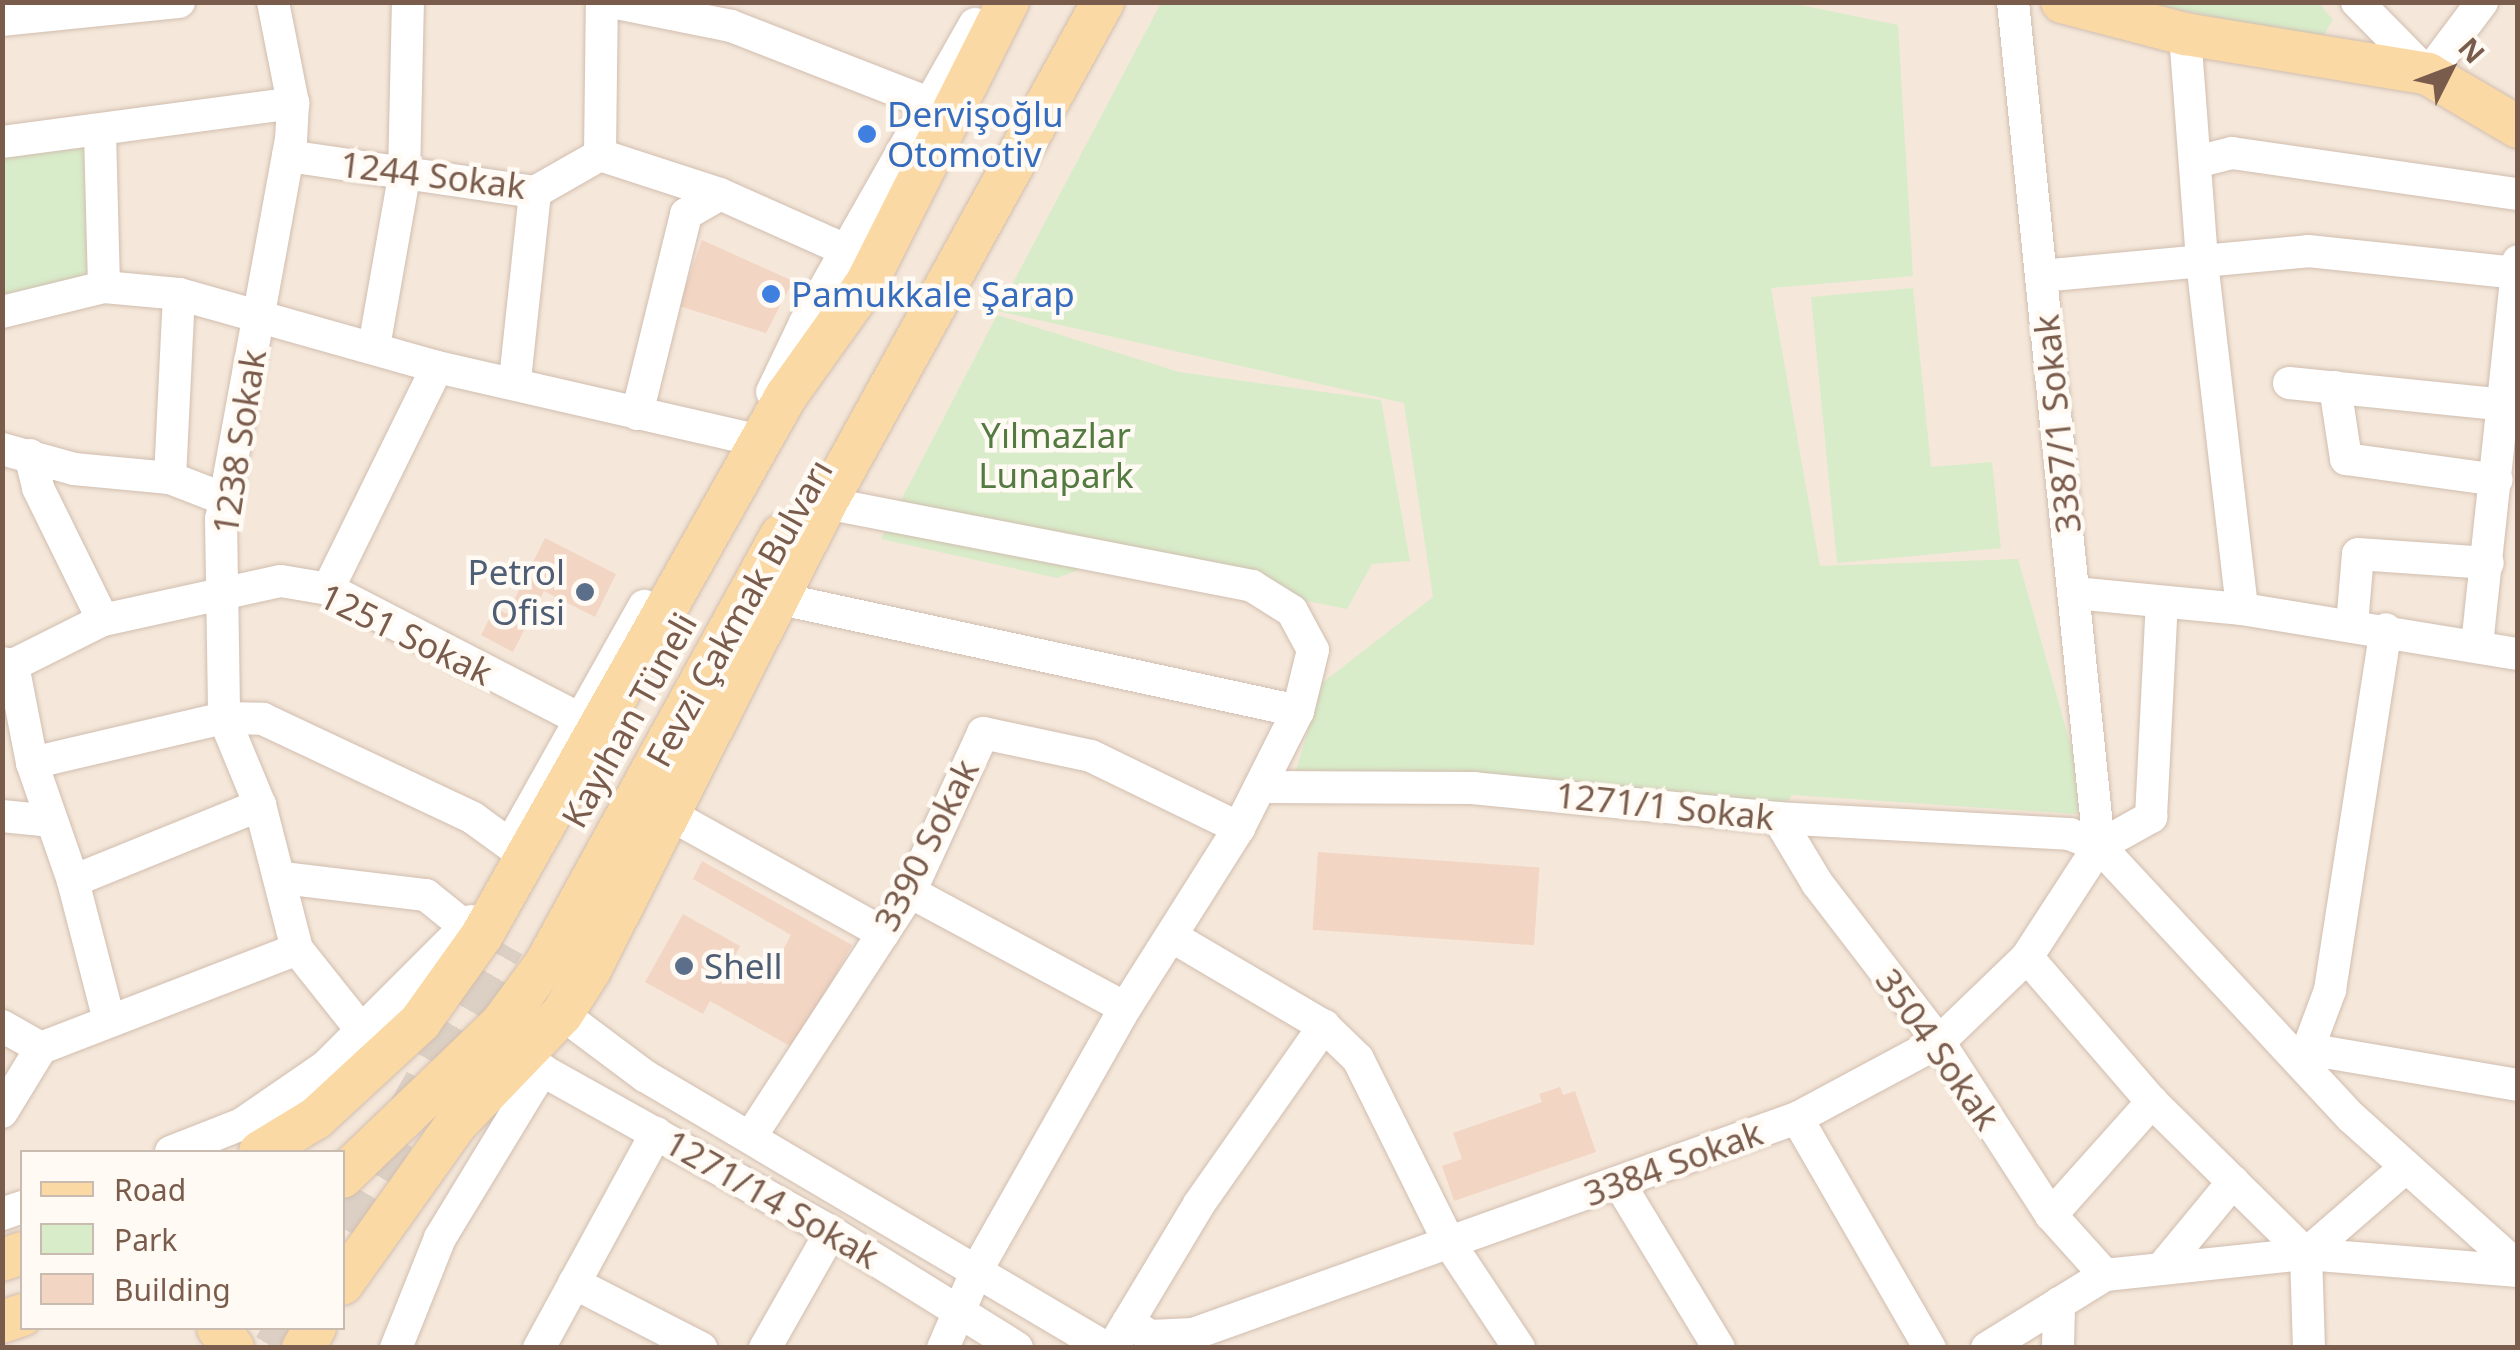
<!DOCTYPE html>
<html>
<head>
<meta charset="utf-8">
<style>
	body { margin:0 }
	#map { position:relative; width:2520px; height:1350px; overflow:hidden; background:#fdf6ec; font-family:"Noto Sans",sans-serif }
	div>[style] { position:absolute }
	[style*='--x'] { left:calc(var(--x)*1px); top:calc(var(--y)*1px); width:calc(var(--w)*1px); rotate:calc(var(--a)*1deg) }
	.residential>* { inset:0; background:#f5e8da }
	.green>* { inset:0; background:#d8ecc9 }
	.building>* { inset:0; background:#f3d5c3; transform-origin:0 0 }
	.major-tunnel>* { height:42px; margin-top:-21px; transform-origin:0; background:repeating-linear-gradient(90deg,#dcd0c4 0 42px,transparent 0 63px) }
	.roads { filter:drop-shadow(0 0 2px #d1beb0) drop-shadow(0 0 2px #d1beb0) }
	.minor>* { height:32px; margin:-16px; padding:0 16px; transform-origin:16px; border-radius:16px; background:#fff }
	.major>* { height:42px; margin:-21px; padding:0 21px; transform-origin:21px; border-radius:21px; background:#fbd9a5 }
	.dots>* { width:28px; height:28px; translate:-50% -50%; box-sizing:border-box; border:5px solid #fffaf3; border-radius:50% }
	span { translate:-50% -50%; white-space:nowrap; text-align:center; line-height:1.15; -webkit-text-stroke:9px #fffaf3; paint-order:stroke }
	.shop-label { font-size:35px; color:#366cbe }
	.left { translate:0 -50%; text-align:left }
	.street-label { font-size:35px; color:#7a5c4d }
	.park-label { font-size:35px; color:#537a41 }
	.service-label { font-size:35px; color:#4e5e75 }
	.right { translate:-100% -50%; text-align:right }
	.frame { position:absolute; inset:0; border:5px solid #7a5c4d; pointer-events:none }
	.legend { position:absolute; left:20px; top:1150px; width:325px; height:180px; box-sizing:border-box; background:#fffaf3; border:2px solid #cabbb1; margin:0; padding:12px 18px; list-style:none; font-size:30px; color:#7a5c4d }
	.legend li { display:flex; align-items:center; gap:20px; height:50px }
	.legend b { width:50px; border:2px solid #cabbb1 }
	.north { position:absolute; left:2400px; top:20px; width:100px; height:100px; -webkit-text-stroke:8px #fffaf3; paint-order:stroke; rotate:48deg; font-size:28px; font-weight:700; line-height:40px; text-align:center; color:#7a5c4d }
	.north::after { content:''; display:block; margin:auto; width:35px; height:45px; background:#7a5c4d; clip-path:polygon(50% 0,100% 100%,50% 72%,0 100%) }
</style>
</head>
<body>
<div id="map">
	<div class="residential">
		<div style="clip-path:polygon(evenodd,3px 3px,2517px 3px,2517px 1347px,3px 1348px,3px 3px,22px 1152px,342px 1152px,342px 1328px,22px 1328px,22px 1152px)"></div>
	</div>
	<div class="green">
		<div style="clip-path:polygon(1786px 2px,1898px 25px,1913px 276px,1771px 288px,1820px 566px,2018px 559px,2082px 785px,2077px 814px,1792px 795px,1778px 818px,1296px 770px,1322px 683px,1433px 597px,1404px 403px,998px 311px,1161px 3px)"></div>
		<div style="clip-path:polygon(2149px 3px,2319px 3px,2333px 20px,2321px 40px)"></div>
		<div style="clip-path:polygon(100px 133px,104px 287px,3px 312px,2px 142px)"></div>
		<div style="clip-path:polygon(1913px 288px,1931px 467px,1992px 462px,2001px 548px,1837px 563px,1811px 297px)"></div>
		<div style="clip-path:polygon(997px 315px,1179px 372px,1381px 400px,1410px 561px,1372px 564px,1347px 609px,1103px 561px,1057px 578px,881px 539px)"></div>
	</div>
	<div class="building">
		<div style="clip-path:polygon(702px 240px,793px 281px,766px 333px,679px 306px)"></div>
		<div style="clip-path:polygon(545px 538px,616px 574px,595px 617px,544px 591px,513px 652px,481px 635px,495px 608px,507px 614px)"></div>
		<div style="left:1318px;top:852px;width:222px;height:78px;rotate:4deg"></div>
		<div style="clip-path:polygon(702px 861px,852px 945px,795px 1049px,710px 1001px,703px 1014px,645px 982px,683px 914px,740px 946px,732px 962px,766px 981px,791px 935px,693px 879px)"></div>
		<div style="clip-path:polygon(1560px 1087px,1563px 1095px,1575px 1091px,1596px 1152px,1454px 1201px,1442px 1166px,1462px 1159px,1453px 1133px,1542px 1102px,1539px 1094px)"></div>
	</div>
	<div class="major-tunnel">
		<div style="--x:342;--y:1228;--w:327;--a:-60.3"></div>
		<div style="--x:274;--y:1348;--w:23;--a:-59"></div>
	</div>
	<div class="roads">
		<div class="minor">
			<div style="--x:273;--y:2;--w:103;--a:78.8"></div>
			<div style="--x:293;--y:103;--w:36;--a:93"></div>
			<div style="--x:291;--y:139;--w:386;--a:100.4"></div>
			<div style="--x:221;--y:519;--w:199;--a:89.1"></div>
			<div style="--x:224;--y:718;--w:94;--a:67.5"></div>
			<div style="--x:260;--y:805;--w:149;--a:75.6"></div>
			<div style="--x:297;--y:949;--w:106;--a:51.5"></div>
			<div style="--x:611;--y:2;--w:122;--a:11.3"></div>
			<div style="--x:731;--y:26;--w:215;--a:21.3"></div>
			<div style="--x:2013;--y:2;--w:848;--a:84.18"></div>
			<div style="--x:2357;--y:2;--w:101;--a:45.4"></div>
			<div style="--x:2428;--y:74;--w:90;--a:-53.1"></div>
			<div style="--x:2;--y:20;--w:178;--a:-5.8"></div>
			<div style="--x:2185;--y:34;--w:229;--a:85.7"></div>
			<div style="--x:2202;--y:262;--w:349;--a:83.4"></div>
			<div style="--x:100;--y:133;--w:154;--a:88.5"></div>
			<div style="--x:2;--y:142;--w:294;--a:-7.6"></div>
			<div style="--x:600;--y:155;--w:153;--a:-89.3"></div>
			<div style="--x:288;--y:156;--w:250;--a:8.3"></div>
			<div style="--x:535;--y:192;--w:75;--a:-29.6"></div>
			<div style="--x:600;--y:155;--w:126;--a:18"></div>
			<div style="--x:720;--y:194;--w:142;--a:24"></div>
			<div style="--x:2196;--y:162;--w:37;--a:-14"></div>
			<div style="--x:2232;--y:153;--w:289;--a:8.2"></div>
			<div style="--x:2041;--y:276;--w:268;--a:-5.3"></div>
			<div style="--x:2308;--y:251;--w:209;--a:6"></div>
			<div style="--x:2;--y:312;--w:105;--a:-13.8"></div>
			<div style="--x:104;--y:287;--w:75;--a:5.3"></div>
			<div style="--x:179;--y:294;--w:268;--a:15.8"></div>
			<div style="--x:437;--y:367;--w:314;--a:12.9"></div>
			<div style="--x:374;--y:347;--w:174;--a:-80"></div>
			<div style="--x:404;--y:176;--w:174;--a:-88.7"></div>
			<div style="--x:515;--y:380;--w:189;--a:-83.9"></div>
			<div style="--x:2289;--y:383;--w:217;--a:5.8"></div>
			<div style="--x:2335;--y:387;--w:73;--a:81.3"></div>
			<div style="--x:2346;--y:459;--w:152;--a:7.9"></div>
			<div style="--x:772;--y:392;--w:76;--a:-64.4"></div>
			<div style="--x:805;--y:323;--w:344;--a:-60.4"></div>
			<div style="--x:637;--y:414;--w:206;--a:-76.2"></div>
			<div style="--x:686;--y:214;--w:39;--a:-30"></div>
			<div style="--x:2;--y:449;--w:75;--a:15.5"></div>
			<div style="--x:74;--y:469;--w:96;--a:5.4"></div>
			<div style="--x:170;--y:478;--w:61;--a:21.1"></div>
			<div style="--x:30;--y:455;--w:34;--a:76"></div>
			<div style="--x:38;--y:488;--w:147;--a:63.8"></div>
			<div style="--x:170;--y:478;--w:184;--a:-87.2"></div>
			<div style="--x:826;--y:503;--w:434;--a:11"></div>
			<div style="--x:1252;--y:586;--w:47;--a:32"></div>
			<div style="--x:1292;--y:611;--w:44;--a:61.7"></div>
			<div style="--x:1313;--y:650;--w:63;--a:103.8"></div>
			<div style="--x:1298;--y:711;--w:131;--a:116.8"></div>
			<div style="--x:1239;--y:828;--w:213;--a:122.3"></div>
			<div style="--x:1125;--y:1008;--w:299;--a:119.5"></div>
			<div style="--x:978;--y:1268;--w:87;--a:113.6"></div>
			<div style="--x:328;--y:589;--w:247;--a:-63.8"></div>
			<div style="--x:2075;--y:593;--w:168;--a:5.5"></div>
			<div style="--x:2242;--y:609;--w:280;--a:9.3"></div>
			<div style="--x:781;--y:599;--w:529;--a:12.22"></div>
			<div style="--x:2352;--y:625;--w:71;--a:-85.2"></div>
			<div style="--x:2358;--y:554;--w:130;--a:4"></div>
			<div style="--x:2477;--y:645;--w:386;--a:-83.9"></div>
			<div style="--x:2;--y:663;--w:11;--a:10"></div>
			<div style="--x:13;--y:665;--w:101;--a:-26.6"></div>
			<div style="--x:103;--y:620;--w:182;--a:-12.4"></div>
			<div style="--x:281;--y:581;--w:48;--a:9.7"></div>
			<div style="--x:328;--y:589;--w:281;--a:27.3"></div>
			<div style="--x:13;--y:665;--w:100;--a:79"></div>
			<div style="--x:32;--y:763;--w:125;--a:70.8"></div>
			<div style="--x:73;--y:881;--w:144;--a:75.5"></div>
			<div style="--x:32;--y:763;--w:197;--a:-13.2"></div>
			<div style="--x:224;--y:718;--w:39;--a:1"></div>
			<div style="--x:263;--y:719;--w:232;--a:25.2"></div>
			<div style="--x:473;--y:818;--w:46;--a:36.1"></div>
			<div style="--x:671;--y:815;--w:243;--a:29.1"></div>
			<div style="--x:2;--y:816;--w:50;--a:5.7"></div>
			<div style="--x:1778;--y:818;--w:76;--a:59"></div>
			<div style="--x:1817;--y:883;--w:200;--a:52.5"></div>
			<div style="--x:1939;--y:1042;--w:206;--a:57.1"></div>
			<div style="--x:2051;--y:1215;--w:81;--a:48"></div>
			<div style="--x:519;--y:829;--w:256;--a:-60.7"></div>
			<div style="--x:2099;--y:846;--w:371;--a:47.1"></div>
			<div style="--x:2352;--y:1118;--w:223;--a:41.9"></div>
			<div style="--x:2099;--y:846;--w:60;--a:-29.1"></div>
			<div style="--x:2151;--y:817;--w:215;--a:-87.1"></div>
			<div style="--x:283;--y:878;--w:144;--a:6.8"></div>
			<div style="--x:426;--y:895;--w:53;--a:38.8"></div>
			<div style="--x:73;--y:881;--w:202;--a:-22.1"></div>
			<div style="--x:910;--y:892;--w:244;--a:28.3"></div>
			<div style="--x:1171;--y:936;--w:178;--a:30.5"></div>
			<div style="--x:1324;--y:1026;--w:47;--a:44.1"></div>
			<div style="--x:1358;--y:1059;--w:207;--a:63.6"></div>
			<div style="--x:1450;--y:1244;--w:125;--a:56.4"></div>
			<div style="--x:2027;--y:957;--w:191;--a:49.2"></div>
			<div style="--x:2152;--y:1102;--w:216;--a:44.6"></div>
			<div style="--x:562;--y:1014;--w:104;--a:36.8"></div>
			<div style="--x:645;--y:1076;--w:535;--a:30.54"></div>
			<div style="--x:2;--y:1026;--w:45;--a:29.4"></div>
			<div style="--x:41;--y:1048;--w:274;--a:-21.1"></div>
			<div style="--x:2307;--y:1049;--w:214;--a:9.7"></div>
			<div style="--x:2298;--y:1057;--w:7;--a:0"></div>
			<div style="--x:2305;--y:1057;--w:72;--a:-69.5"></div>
			<div style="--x:2330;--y:990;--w:365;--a:-81.2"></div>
			<div style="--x:522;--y:1059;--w:354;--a:29.2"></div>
			<div style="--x:831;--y:1232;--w:219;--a:31.9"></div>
			<div style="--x:2;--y:1112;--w:75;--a:-58.6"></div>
			<div style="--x:1797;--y:1118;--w:266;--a:60"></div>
			<div style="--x:751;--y:1136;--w:291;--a:-56.9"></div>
			<div style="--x:910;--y:892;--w:175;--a:-65.3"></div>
			<div style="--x:983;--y:733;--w:110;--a:12"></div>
			<div style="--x:1091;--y:756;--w:165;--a:25.9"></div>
			<div style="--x:171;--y:1152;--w:76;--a:-21.5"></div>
			<div style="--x:242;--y:1124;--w:102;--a:-34.6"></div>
			<div style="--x:326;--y:1066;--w:205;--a:-45"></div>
			<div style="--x:1619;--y:1183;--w:193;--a:58.8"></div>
			<div style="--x:2;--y:1214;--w:21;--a:-19"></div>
			<div style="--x:2051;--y:1215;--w:152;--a:-48.2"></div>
			<div style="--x:2306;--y:1254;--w:133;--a:-41"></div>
			<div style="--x:2306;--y:1254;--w:94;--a:88.2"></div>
			<div style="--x:2162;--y:1268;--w:112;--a:-50.5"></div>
			<div style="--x:2105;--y:1275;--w:202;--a:-6"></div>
			<div style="--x:2306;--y:1254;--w:213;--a:4.6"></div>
			<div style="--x:574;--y:1283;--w:143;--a:27.1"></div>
			<div style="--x:1128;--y:1322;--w:26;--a:32"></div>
			<div style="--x:1150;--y:1336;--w:43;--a:-2.7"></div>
			<div style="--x:1193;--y:1334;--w:641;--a:-19.68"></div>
			<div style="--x:1797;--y:1118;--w:161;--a:-28.2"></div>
			<div style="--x:1939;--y:1042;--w:122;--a:-44"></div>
			<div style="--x:2027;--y:957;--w:132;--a:-57"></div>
			<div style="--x:2099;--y:846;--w:31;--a:-158"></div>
			<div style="--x:2070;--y:834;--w:292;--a:-176.9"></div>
			<div style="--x:1778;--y:818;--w:305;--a:-174.4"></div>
			<div style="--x:1474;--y:788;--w:214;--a:-179.7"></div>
			<div style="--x:1118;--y:1339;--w:157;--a:-59"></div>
			<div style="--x:1199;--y:1204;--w:218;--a:-54.9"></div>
			<div style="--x:396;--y:1348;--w:118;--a:-68.2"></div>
			<div style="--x:440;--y:1238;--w:197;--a:-58.7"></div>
			<div style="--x:539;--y:1348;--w:245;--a:-61.4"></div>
			<div style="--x:765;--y:1348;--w:133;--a:-60.4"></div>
			<div style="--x:1987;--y:1348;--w:139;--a:-31.7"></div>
			<div style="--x:2058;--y:1348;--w:45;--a:-88.7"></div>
		</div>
		<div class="major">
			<div style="--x:2062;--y:2;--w:127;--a:14.6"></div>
			<div style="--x:2185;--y:34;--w:246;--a:9.3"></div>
			<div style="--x:2428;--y:74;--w:104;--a:30.5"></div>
			<div style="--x:260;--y:1152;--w:66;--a:-31.3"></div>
			<div style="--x:316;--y:1118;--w:142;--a:-42.7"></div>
			<div style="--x:420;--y:1022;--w:107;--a:-54.5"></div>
			<div style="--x:482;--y:935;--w:619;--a:-60.58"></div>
			<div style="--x:786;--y:396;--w:138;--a:-54.5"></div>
			<div style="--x:866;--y:284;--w:316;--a:-63.3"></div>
			<div style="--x:342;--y:1177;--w:222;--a:-43.9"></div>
			<div style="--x:502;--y:1023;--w:74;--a:-53.7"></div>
			<div style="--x:546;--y:963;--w:488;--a:-61.2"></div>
			<div style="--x:2;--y:1260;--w:21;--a:-19"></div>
			<div style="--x:342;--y:1284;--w:198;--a:-54.5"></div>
			<div style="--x:457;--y:1123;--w:151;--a:-46.1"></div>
			<div style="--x:562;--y:1014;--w:52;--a:-57.5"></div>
			<div style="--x:590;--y:970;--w:523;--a:-63.19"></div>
			<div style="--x:826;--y:503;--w:572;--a:-61.06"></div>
			<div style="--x:2;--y:1322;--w:21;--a:-19"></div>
			<div style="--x:218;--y:1328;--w:25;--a:53"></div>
			<div style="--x:303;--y:1348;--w:23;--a:-59"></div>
		</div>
	</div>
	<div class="dots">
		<div style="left:867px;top:134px;background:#3f7fe0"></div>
		<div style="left:771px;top:294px;background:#3f7fe0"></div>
		<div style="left:585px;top:592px;background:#5c6f8a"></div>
		<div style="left:684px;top:966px;background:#5c6f8a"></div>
	</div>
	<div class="shop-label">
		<span class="left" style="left:887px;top:134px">Dervişoğlu<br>Otomotiv</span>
		<span class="left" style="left:791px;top:294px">Pamukkale Şarap</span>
	</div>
	<div class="street-label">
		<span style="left:433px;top:175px;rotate:7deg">1244 Sokak</span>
		<span style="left:2057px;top:424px;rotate:-96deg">3387/1 Sokak</span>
		<span style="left:239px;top:442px;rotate:-81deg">1238 Sokak</span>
		<span style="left:739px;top:613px;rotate:-61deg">Fevzi Çakmak Bulvarı</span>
		<span style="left:406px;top:634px;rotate:26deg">1251 Sokak</span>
		<span style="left:629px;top:720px;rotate:-61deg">Kayıhan Tüneli</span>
		<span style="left:1665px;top:806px;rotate:6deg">1271/1 Sokak</span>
		<span style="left:926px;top:845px;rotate:-63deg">3390 Sokak</span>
		<span style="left:1938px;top:1049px;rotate:55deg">3504 Sokak</span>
		<span style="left:1673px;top:1163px;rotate:-20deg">3384 Sokak</span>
		<span style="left:772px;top:1199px;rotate:30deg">1271/14 Sokak</span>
	</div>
	<div class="park-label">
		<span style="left:1056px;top:455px">Yılmazlar<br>Lunapark</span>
	</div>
	<div class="service-label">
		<span class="right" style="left:565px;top:592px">Petrol<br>Ofisi</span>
		<span class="left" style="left:704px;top:966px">Shell</span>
	</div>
	<div class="frame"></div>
	<ul class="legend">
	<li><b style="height:12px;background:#fbd9a5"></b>Road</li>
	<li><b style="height:28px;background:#d8ecc9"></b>Park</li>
	<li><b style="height:28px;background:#f3d5c3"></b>Building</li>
	</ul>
	<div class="north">N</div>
</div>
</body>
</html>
